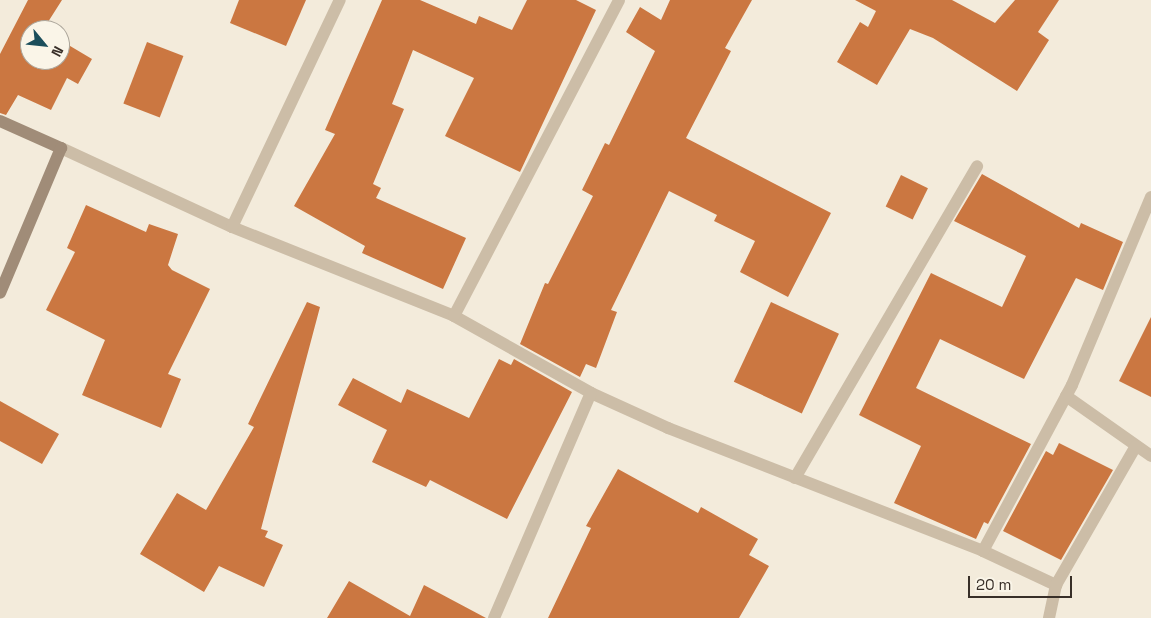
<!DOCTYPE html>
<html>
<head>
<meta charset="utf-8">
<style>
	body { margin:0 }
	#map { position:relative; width:1151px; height:618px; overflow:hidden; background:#f3ebdb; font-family:"Space Grotesk",sans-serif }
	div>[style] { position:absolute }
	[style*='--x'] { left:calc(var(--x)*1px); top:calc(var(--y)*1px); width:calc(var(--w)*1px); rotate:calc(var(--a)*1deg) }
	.building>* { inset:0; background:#cb7741; transform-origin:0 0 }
	.street>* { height:12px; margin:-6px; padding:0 6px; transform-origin:6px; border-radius:6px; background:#ccbda7 }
	.secondary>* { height:12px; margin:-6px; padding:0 6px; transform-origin:6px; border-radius:6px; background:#a08c78 }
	span { translate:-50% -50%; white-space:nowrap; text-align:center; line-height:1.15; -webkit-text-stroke:5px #faf5e8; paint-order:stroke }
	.north { position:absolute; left:20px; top:20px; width:50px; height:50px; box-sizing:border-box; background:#faf5e8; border:1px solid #aca69b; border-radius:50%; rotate:118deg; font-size:14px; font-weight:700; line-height:20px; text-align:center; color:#382f28 }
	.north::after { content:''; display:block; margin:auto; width:18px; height:22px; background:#1b4e5b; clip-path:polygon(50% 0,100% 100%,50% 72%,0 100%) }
	.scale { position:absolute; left:968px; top:576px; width:104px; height:22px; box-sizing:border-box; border:2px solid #382f28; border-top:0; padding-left:6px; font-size:15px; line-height:18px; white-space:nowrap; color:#382f28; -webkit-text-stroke:4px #faf5e8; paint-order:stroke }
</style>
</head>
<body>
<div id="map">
	<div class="building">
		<div style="clip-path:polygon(28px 0,62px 0,48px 22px,52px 25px,48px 30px,30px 30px,30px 60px,60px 60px,60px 40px,92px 59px,78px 84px,67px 78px,51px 110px,18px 95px,6px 115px,0 113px,0 54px)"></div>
		<div style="clip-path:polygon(239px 0,306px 0,286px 46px,230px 23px)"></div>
		<div style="clip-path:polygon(382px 0,420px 0,476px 24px,479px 16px,512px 30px,527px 0,576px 0,596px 10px,520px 172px,445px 136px,474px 78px,413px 50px,392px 104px,404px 109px,373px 184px,381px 188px,376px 198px,466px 238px,443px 289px,362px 253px,365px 246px,294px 206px,335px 134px,325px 130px)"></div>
		<div style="clip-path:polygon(670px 0,752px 0,725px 48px,731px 51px,686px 138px,831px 213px,788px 297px,740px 272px,755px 241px,714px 221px,717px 215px,669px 191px,611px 310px,617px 312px,596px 368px,586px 364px,580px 377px,520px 344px,545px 283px,548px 284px,593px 196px,582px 190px,605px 143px,609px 145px,655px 51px,626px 32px,640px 7px,661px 20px)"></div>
		<div style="clip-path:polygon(855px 0,952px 0,995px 23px,1015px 0,1059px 0,1038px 32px,1049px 40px,1017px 91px,933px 38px,910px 29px,877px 85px,837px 62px,860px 22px,868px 27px,876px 11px)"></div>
		<div style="left:147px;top:42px;width:39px;height:66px;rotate:21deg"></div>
		<div style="clip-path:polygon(982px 174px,1079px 228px,1081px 223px,1123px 242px,1103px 290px,1076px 278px,1024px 379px,940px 339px,916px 388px,1031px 444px,988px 524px,984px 522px,976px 539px,894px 503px,921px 446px,859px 415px,931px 273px,1002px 307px,1026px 256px,954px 221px)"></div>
		<div style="left:901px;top:175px;width:30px;height:35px;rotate:26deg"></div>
		<div style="clip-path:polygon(86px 205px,146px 232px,149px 224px,178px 234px,168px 265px,172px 270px,210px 289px,168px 374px,181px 379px,161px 428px,82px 395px,105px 340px,46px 310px,75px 252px,67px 248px)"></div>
		<div style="clip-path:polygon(307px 302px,320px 307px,261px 529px,268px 531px,265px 537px,283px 545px,264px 587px,219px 566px,204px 592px,140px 554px,177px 493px,206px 510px,254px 427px,248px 424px)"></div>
		<div style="left:771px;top:302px;width:75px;height:88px;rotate:25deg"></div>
		<div style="clip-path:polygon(1151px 317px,1151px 397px,1119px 381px)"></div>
		<div style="clip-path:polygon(499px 359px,511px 365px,514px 359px,572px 392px,507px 519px,430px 480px,426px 487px,372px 462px,387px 430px,338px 405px,353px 378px,401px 403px,407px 389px,469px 418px)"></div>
		<div style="clip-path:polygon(0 401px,59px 434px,42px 464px,0 441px)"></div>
		<div style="clip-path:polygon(1059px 443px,1113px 470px,1061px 560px,1003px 531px,1046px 451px,1053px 455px)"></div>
		<div style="clip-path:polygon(618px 469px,698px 513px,701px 507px,758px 539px,749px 555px,769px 566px,739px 618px,548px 618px,591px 528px,586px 526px)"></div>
		<div style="clip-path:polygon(349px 581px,410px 616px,424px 585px,486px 618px,327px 618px)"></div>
	</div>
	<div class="street">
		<div style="--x:61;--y:148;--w:188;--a:24.8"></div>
		<div style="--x:232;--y:227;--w:239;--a:21.8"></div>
		<div style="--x:454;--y:316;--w:157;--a:29.3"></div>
		<div style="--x:591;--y:393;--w:85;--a:24.4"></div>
		<div style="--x:668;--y:428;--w:338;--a:21.3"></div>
		<div style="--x:983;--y:551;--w:81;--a:25"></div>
		<div style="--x:1056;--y:585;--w:34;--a:102"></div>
		<div style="--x:232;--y:227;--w:251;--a:-64.6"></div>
		<div style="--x:454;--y:316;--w:356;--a:-62.4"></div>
		<div style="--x:1066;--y:396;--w:104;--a:35.2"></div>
		<div style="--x:795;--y:478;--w:361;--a:-59.7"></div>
		<div style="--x:983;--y:551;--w:188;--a:-61.8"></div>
		<div style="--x:1072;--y:385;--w:204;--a:-67.2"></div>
		<div style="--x:1056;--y:585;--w:160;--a:-60.1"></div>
		<div style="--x:494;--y:618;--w:245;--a:-66.7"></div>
	</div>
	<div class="secondary">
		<div style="--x:0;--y:121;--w:67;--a:23.9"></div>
		<div style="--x:61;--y:148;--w:157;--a:112.8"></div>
	</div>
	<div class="north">N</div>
	<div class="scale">20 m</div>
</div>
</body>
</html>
